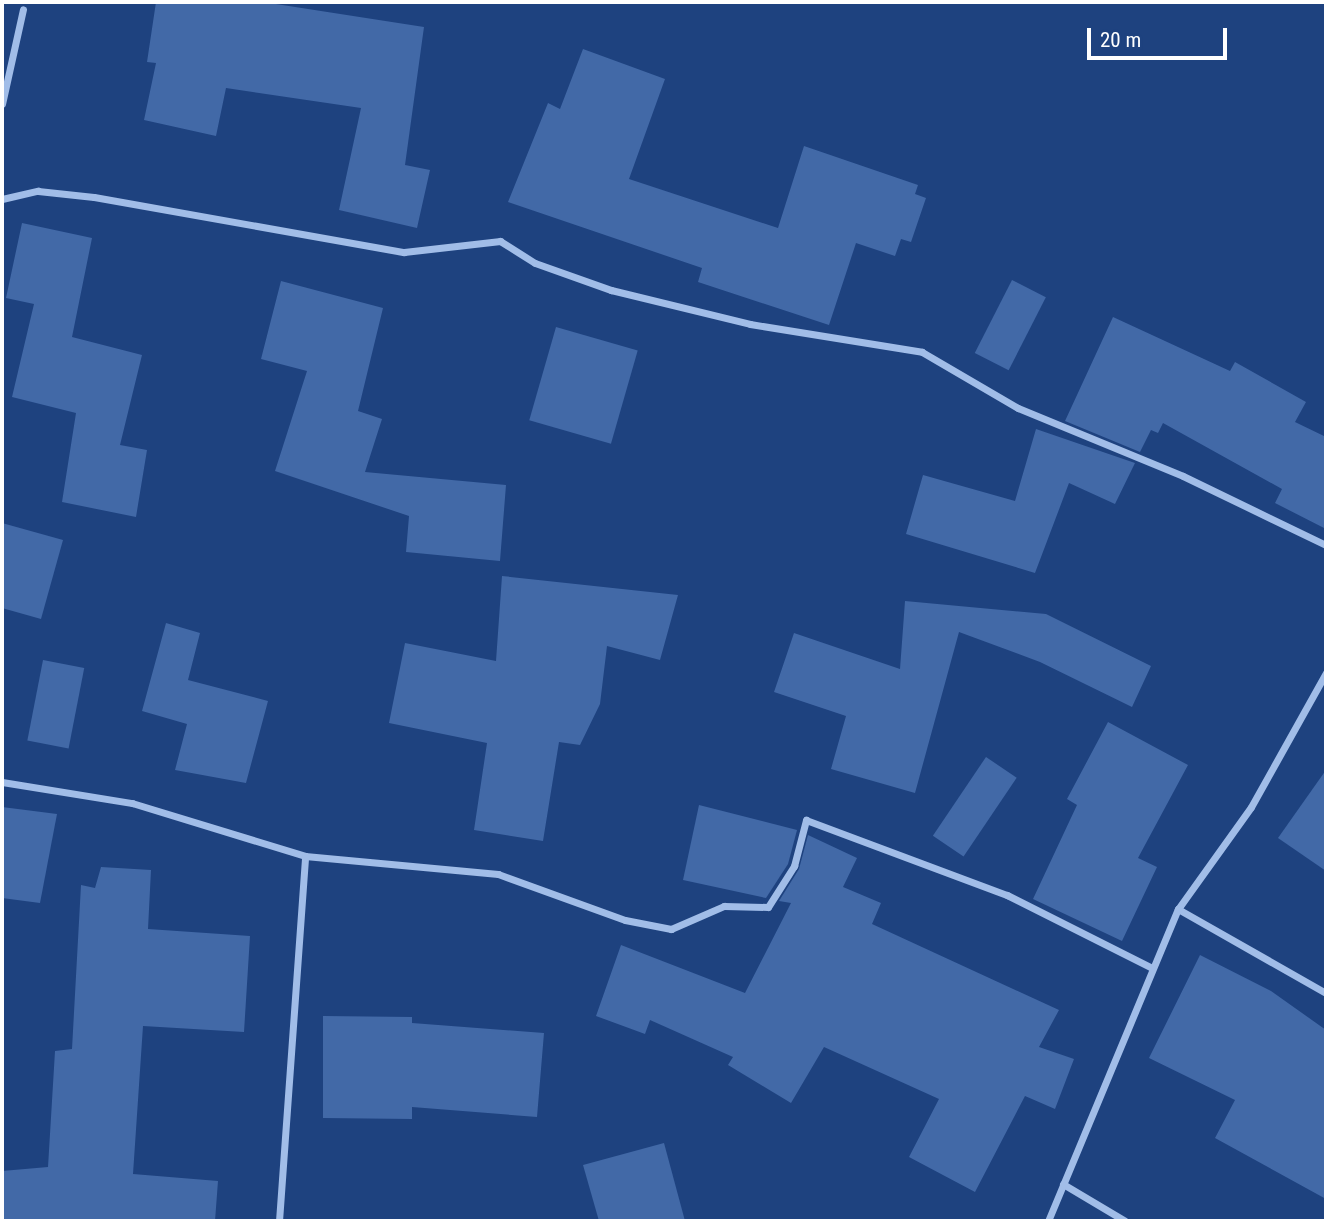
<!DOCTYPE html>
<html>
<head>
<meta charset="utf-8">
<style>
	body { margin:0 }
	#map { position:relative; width:1328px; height:1223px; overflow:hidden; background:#1e427f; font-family:"Roboto Condensed",sans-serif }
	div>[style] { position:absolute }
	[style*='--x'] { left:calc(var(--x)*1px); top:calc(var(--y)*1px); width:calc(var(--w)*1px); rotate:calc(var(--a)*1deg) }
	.building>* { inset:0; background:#4269a7; transform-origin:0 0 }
	.minor>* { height:7px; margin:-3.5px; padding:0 3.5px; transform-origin:3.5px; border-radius:3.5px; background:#a1bde8 }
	span { translate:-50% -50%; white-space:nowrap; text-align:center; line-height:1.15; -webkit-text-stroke:6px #1e427f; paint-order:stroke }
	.frame { position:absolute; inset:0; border:4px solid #fff; pointer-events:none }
	.scale { position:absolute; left:1087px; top:28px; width:140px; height:32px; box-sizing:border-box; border:4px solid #fff; border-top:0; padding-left:9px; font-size:21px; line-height:24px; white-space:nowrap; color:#fff; -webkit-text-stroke:5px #1e427f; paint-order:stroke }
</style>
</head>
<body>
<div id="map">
	<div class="building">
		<div style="clip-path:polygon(156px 2px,263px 2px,424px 27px,405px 165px,430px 170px,417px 228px,339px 210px,361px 108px,226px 88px,216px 136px,144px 120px,156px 63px,147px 62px)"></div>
		<div style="clip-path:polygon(583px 49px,665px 79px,629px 179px,778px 228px,804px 146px,918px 185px,915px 194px,926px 198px,911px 242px,901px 239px,895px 256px,856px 243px,829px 325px,698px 282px,702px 268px,508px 202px,548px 103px,560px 109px)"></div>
		<div style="clip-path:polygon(22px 223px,92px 238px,72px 337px,142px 355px,120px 445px,147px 450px,136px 517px,62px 502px,76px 413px,12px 397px,34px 304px,6px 298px)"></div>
		<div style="left:1012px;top:280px;width:38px;height:82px;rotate:27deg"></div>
		<div style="clip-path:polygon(281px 281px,383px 308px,358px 411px,382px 419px,365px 472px,506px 485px,500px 561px,406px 552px,409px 516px,275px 471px,307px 371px,261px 359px)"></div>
		<div style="clip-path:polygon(1113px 317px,1230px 371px,1235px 362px,1306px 402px,1295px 422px,1326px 437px,1326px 529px,1275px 503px,1282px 489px,1163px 423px,1158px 433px,1151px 430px,1140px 452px,1065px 421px)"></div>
		<div style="left:556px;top:327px;width:85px;height:97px;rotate:16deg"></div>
		<div style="clip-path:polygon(1036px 429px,1135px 463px,1115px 504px,1069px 483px,1035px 573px,906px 534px,923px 475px,1015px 501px)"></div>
		<div style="clip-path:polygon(2px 523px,63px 540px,41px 619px,2px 608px)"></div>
		<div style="clip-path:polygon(502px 576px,678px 595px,660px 660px,607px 646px,600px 704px,580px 745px,559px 742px,543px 841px,474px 830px,487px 743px,389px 723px,405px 643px,496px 661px)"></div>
		<div style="clip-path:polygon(905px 601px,1046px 614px,1151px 666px,1132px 707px,1040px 662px,959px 632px,915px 793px,831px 769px,846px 716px,774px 692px,794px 633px,900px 669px)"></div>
		<div style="clip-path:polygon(166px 623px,200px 633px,188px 680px,268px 701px,246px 783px,175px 770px,187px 724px,142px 711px)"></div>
		<div style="left:43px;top:660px;width:42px;height:82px;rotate:11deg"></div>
		<div style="clip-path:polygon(1108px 722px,1188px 765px,1138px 858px,1157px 867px,1122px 941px,1033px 899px,1077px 805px,1067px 799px)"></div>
		<div style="left:986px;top:757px;width:37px;height:95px;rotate:34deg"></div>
		<div style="clip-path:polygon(1326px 770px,1326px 871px,1278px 838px)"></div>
		<div style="clip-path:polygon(699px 805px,797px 830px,788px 864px,766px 898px,683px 880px)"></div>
		<div style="clip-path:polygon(2px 807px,57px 814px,40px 903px,2px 898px)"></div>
		<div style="clip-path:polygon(808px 835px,857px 858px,843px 887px,881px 903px,872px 924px,1059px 1010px,1039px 1047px,1074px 1059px,1055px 1109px,1025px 1096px,975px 1192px,909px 1157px,939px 1099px,824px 1047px,791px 1103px,728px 1065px,733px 1057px,650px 1020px,645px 1034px,596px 1016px,621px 945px,745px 993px,791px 903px,779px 901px,799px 869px)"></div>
		<div style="clip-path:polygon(101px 867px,151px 870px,148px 929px,250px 936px,244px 1032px,143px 1026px,133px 1174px,218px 1181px,215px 1221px,2px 1221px,2px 1171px,48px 1167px,55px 1051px,72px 1049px,81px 885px,95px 888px)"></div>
		<div style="clip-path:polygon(1200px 955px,1271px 991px,1326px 1030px,1326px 1199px,1215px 1138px,1235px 1100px,1149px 1058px)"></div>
		<div style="clip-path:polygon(323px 1016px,412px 1017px,412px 1023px,544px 1033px,537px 1117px,412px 1107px,412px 1119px,323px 1118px)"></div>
		<div style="clip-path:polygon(664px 1143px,685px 1221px,599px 1221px,583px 1165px)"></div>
	</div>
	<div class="minor">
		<div style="--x:2;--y:104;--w:97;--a:-77.5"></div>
		<div style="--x:2;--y:199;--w:37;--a:-13"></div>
		<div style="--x:38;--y:191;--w:56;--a:6.1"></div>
		<div style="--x:94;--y:197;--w:315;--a:10.1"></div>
		<div style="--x:404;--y:252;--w:97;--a:-6.5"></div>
		<div style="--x:500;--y:241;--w:41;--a:32.2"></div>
		<div style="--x:535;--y:263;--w:81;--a:19.6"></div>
		<div style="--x:611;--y:290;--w:143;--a:13.7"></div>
		<div style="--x:750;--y:324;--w:174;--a:9.2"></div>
		<div style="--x:922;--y:352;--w:111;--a:30.3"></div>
		<div style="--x:1018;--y:408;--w:178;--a:22.4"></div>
		<div style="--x:1183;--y:476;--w:159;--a:25.8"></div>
		<div style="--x:2;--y:782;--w:132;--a:9.2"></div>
		<div style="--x:132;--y:803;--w:181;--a:17"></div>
		<div style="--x:305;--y:856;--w:194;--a:5.3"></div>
		<div style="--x:498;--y:874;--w:135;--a:19.9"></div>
		<div style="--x:625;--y:920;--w:47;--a:11.1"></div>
		<div style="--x:671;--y:929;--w:58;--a:-23.5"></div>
		<div style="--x:724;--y:906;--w:44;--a:1.3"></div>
		<div style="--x:768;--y:907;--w:49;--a:-57.6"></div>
		<div style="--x:794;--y:866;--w:48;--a:-75.4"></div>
		<div style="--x:806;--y:820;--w:215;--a:20.5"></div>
		<div style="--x:1007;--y:895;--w:160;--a:26.7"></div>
		<div style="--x:1178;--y:909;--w:170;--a:29.6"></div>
		<div style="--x:1063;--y:1184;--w:72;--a:30.8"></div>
		<div style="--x:279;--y:1221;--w:366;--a:-85.9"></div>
		<div style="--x:1048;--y:1221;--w:338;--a:-67.4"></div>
		<div style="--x:1178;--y:909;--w:125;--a:-54.4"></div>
		<div style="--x:1251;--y:807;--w:154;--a:-60.8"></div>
	</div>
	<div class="frame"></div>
	<div class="scale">20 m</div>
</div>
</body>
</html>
